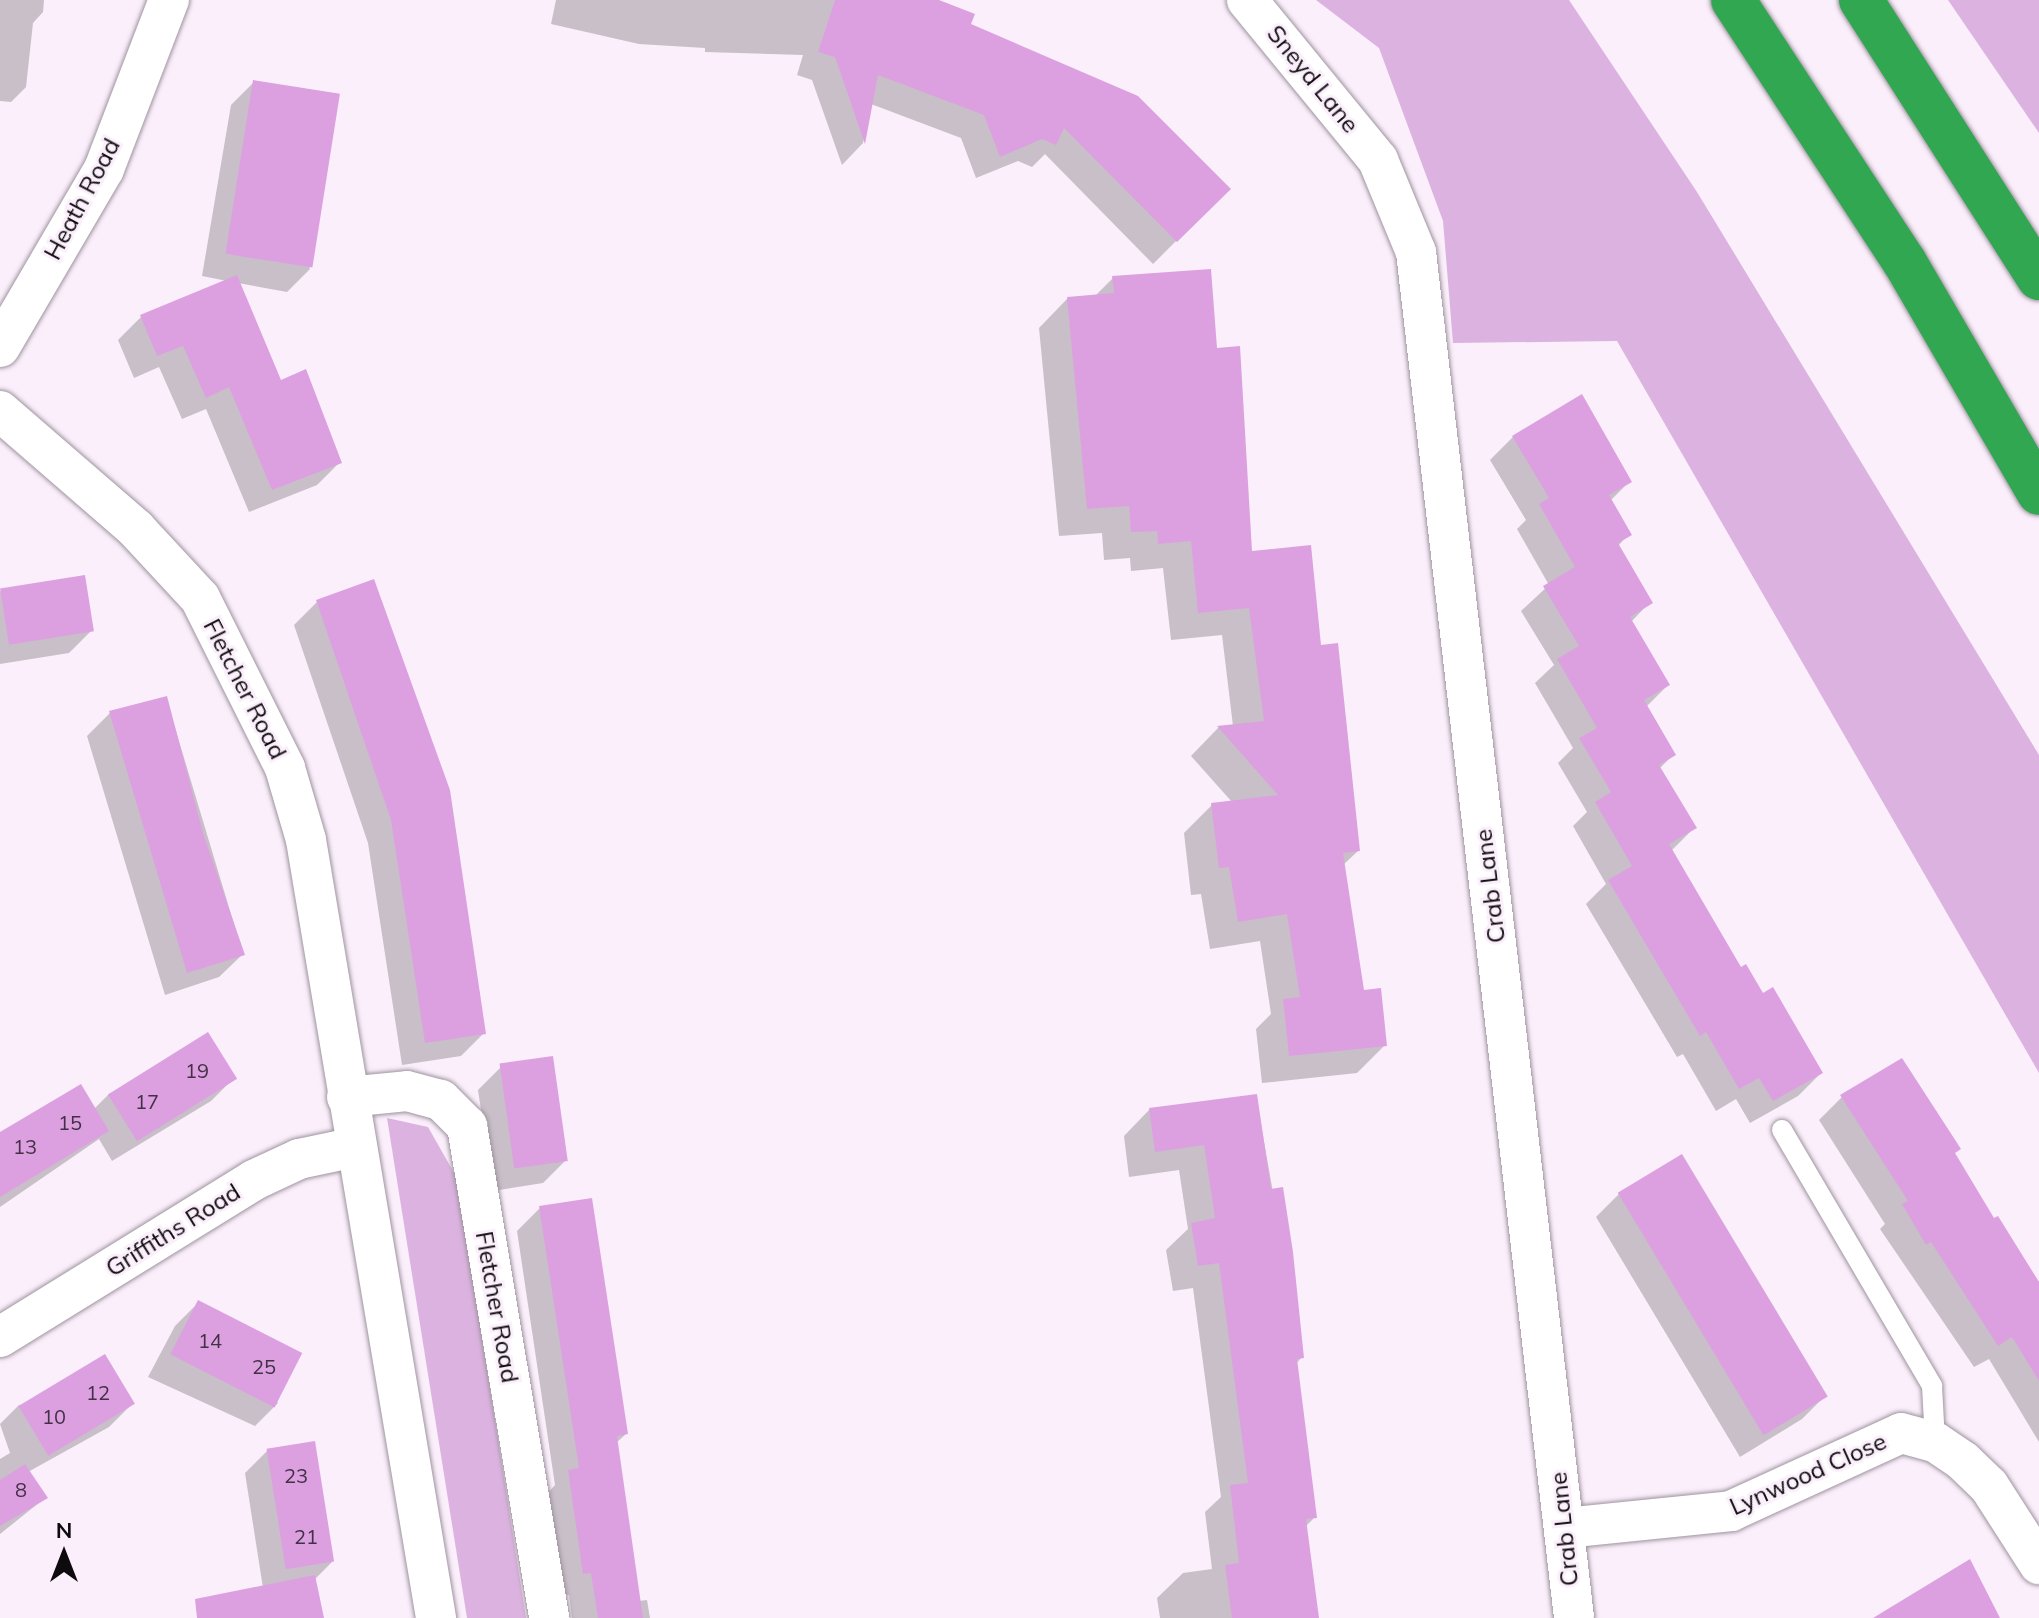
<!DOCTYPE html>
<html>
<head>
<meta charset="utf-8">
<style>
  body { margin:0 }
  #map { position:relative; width:2039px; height:1618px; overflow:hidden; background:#faeffb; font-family:Mulish,sans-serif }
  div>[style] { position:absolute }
  .green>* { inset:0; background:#dcb3e0 }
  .shadow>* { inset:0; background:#0003 }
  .building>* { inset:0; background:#dca0e1; transform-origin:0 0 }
  .roads { filter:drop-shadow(0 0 2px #9e939f) drop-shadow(0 0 2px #9e939f) }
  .lane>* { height:20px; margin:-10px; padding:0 10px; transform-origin:10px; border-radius:10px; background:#fff }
  .street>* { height:40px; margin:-20px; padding:0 20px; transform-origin:20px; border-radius:20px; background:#fff }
  .highway>* { height:44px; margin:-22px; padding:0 22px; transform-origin:22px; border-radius:22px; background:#31a751 }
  span { translate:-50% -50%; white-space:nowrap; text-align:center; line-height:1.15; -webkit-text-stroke:6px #faeffb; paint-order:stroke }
  .number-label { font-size:20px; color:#423044 }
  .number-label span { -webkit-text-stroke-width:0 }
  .street-label { font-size:24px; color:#0e0b0f }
  .north { position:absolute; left:24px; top:1514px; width:80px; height:80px; -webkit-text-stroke:6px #faeffb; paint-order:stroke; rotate:0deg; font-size:22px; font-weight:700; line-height:32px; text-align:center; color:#0e0b0f }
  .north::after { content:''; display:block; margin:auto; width:28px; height:36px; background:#0e0b0f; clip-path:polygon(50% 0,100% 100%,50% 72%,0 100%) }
</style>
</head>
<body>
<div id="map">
  <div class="green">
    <div style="clip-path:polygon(1316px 0,1569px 0,1697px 192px,2039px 755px,2039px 1073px,1617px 341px,1453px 343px,1443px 221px,1379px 48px)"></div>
    <div style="clip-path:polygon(1948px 0,2039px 0,2039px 133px)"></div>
    <div style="clip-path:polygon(387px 1118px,428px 1127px,457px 1178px,526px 1618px,467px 1618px)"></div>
  </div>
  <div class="shadow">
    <div style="clip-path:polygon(0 0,44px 0,43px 12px,33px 23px,26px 87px,11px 102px,0 101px)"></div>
    <div style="clip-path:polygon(556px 0,930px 0,1228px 189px,1153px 264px,1045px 154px,1032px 167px,1018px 161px,976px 178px,961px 138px,871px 104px,863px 143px,842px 165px,812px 80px,797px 75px,803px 55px,705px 52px,705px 48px,639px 44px,551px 24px)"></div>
    <div style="clip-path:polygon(254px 82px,310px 269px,287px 292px,238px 283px,280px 382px,340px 462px,317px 485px,249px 512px,206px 409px,182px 419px,159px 367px,134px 378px,118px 340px,141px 317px,227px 281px,202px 276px,231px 105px)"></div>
    <div style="clip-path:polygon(1113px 278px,1216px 350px,1250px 553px,1320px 647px,1358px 851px,1343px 865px,1362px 992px,1385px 1045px,1357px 1073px,1262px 1083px,1256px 1029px,1271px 1014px,1260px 941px,1210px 949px,1201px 894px,1191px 895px,1184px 833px,1212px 805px,1232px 802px,1191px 756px,1218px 728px,1233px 726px,1222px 635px,1171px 640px,1163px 568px,1131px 571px,1130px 558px,1104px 560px,1102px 533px,1059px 536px,1039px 328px,1067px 299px,1094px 297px)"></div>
    <div style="clip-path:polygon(1513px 437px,1629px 482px,1610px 501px,1629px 534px,1618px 546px,1650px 602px,1631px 622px,1668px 685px,1646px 707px,1674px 754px,1659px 769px,1694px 828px,1671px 851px,1740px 970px,1821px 1073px,1798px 1096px,1750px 1123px,1736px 1099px,1716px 1111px,1683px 1054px,1677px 1057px,1586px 904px,1606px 884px,1573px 826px,1587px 812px,1558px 763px,1573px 748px,1535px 683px,1554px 665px,1521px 611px,1549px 585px,1517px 529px,1526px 520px,1490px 460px)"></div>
    <div style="clip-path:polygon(0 591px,92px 630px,69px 653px,0 664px)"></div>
    <div style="clip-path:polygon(317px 602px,484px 1033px,461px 1056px,402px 1065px,368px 843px,294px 625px)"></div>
    <div style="clip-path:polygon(166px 698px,243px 954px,219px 977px,165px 995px,87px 736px,110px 713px)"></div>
    <div style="clip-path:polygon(501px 1067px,566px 1160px,543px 1183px,493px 1191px,478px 1090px)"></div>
    <div style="clip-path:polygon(234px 1078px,211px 1101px,112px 1161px,99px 1139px,0 1207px,0 1136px,94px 1109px,109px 1094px)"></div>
    <div style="clip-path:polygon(1256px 1096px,1302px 1357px,1296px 1364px,1315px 1517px,1305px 1527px,1317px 1618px,1160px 1618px,1157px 1598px,1183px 1573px,1212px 1569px,1205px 1512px,1221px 1497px,1193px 1288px,1173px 1291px,1166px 1250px,1188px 1229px,1179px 1170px,1129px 1177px,1124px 1136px,1149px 1110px)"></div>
    <div style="clip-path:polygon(1842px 1097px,1953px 1154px,1993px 1221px,2039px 1282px,2039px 1442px,1989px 1359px,1974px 1367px,1880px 1229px,1885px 1224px,1819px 1120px)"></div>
    <div style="clip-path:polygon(1681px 1157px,1825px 1396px,1802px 1419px,1740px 1457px,1596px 1217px,1619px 1194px)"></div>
    <div style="clip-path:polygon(540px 1208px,626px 1434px,616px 1443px,639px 1601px,647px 1600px,650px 1618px,572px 1618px,569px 1595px,560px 1596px,546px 1495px,555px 1485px,517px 1231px)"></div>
    <div style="clip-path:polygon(198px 1303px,278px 1403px,255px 1426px,148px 1377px,175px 1326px)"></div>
    <div style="clip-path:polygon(132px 1404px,109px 1427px,28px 1472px,45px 1498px,0 1534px,0 1459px,10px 1453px,0 1424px,19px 1405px)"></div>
    <div style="clip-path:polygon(268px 1450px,332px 1562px,314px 1580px,321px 1618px,230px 1618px,263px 1588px,245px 1473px)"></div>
  </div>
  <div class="building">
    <div style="clip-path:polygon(835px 0,939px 0,975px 14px,971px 24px,1138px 96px,1231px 189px,1177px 242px,1064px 128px,1056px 145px,1042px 139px,1000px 157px,984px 115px,878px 75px,865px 144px,835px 57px,818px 52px)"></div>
    <div style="left:253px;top:80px;width:88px;height:176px;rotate:9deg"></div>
    <div style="clip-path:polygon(1211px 269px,1217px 348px,1240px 346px,1252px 551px,1311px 545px,1321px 645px,1338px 643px,1360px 851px,1343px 853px,1364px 990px,1381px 988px,1387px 1046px,1289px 1056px,1283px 999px,1300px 997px,1287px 914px,1238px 922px,1229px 867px,1219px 868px,1211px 803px,1278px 795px,1217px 726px,1264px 721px,1249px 608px,1198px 613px,1191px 541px,1158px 544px,1157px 531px,1131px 532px,1129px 506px,1087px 509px,1067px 297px,1114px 293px,1112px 276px)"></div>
    <div style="clip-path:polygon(237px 275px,281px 380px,306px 369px,342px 463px,272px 490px,229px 387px,206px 398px,183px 346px,157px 356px,140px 315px)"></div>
    <div style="clip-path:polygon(1582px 394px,1632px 482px,1609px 495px,1632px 535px,1618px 543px,1653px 603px,1630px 617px,1670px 685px,1644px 700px,1676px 755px,1659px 765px,1697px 828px,1669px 844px,1741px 967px,1746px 964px,1763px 993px,1773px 987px,1823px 1073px,1773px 1101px,1759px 1078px,1739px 1089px,1706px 1032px,1700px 1036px,1608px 880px,1632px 866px,1595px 802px,1611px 792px,1579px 738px,1597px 728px,1557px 659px,1579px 646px,1543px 586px,1575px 567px,1539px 504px,1549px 498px,1512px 436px)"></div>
    <div style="left:85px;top:575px;width:57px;height:86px;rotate:81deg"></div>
    <div style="clip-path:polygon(374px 579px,450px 790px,486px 1034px,425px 1043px,391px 820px,316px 600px)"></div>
    <div style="clip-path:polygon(167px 696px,203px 833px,245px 955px,187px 973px,109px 711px)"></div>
    <div style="left:208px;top:1032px;width:55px;height:118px;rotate:58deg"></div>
    <div style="left:553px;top:1056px;width:106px;height:54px;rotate:82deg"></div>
    <div style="clip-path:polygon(1902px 1058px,1961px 1149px,1955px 1153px,1994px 1218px,1998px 1216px,2039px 1282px,2039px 1381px,2012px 1337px,1998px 1346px,1931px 1242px,1926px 1245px,1902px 1204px,1908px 1201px,1840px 1095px)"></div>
    <div style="clip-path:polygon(81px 1084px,109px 1131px,0 1197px,0 1132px)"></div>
    <div style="clip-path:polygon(1257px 1094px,1271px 1189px,1283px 1187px,1293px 1252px,1304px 1358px,1297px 1359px,1317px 1518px,1306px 1519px,1319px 1618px,1232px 1618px,1225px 1565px,1239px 1563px,1230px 1485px,1248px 1483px,1219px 1263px,1198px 1266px,1191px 1223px,1215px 1218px,1204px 1145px,1155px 1152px,1149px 1108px)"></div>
    <div style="left:1682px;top:1154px;width:283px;height:75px;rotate:59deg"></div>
    <div style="clip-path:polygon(592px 1198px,628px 1434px,617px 1436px,643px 1618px,598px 1618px,591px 1573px,583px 1574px,568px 1470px,579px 1468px,539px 1206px)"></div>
    <div style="left:198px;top:1300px;width:117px;height:61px;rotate:27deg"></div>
    <div style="left:105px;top:1354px;width:58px;height:101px;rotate:59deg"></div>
    <div style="left:315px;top:1441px;width:122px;height:49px;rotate:81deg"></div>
    <div style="clip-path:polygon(25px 1464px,48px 1498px,0 1526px,0 1480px)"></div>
    <div style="clip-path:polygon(1970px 1559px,2000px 1618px,1873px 1618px)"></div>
    <div style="clip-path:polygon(315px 1575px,324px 1618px,197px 1618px,195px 1599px)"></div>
  </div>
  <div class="roads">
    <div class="lane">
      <div style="left:1782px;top:1130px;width:297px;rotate:59.6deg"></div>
      <div style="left:1932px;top:1386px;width:56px;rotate:86.9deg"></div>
    </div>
    <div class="street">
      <div style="left:1247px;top:0;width:207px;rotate:50.7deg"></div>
      <div style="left:1378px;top:160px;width:100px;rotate:67.6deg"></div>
      <div style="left:1416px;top:252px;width:1375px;rotate:83.4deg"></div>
      <div style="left:0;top:347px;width:206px;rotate:-59.7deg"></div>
      <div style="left:104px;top:169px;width:181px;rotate:-69deg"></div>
      <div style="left:0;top:411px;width:180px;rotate:40.9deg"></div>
      <div style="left:136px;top:529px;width:94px;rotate:47.2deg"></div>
      <div style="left:200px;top:598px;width:190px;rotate:63.4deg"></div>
      <div style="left:285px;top:768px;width:75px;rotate:73.7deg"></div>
      <div style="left:306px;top:840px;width:789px;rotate:80.51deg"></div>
      <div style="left:347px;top:1097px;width:60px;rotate:-5.7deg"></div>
      <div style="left:407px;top:1091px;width:35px;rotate:15deg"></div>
      <div style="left:441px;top:1100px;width:37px;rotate:45deg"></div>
      <div style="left:467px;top:1126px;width:499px;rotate:80.5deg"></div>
      <div style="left:0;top:1337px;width:299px;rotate:-31.7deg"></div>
      <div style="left:254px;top:1180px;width:50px;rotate:-25deg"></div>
      <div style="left:299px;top:1159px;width:58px;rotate:-11.9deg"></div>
      <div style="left:1565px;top:1528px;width:167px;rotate:-5.8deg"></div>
      <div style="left:1731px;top:1511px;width:187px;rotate:-24.6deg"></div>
      <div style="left:1901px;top:1433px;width:35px;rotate:15deg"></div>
      <div style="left:1935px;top:1442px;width:34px;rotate:34deg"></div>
      <div style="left:1963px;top:1461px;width:36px;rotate:44deg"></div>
      <div style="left:1989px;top:1486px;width:93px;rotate:57.3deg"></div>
    </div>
    <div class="highway">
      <div style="left:1733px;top:0;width:312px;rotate:56.8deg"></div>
      <div style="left:1904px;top:261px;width:268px;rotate:59.8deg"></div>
      <div style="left:1861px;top:0;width:330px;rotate:57.4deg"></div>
    </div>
  </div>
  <div class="number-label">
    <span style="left:197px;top:1070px">19</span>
    <span style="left:147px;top:1101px">17</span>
    <span style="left:70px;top:1122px">15</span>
    <span style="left:25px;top:1146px">13</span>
    <span style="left:210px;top:1340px">14</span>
    <span style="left:264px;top:1366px">25</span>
    <span style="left:98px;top:1392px">12</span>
    <span style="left:54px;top:1416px">10</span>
    <span style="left:296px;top:1475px">23</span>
    <span style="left:21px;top:1489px">8</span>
    <span style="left:306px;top:1536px">21</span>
  </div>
  <div class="street-label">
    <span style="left:1313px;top:79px;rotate:51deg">Sneyd Lane</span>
    <span style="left:82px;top:199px;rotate:-62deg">Heath Road</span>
    <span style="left:245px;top:689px;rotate:63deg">Fletcher Road</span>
    <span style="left:1490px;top:886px;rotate:-97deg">Crab Lane</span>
    <span style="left:173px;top:1230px;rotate:-32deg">Griffiths Road</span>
    <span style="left:497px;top:1307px;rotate:80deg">Fletcher Road</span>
    <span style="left:1808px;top:1474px;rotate:-24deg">Lynwood Close</span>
    <span style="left:1564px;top:1529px;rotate:-96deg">Crab Lane</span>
  </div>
  <div class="north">N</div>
</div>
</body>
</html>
